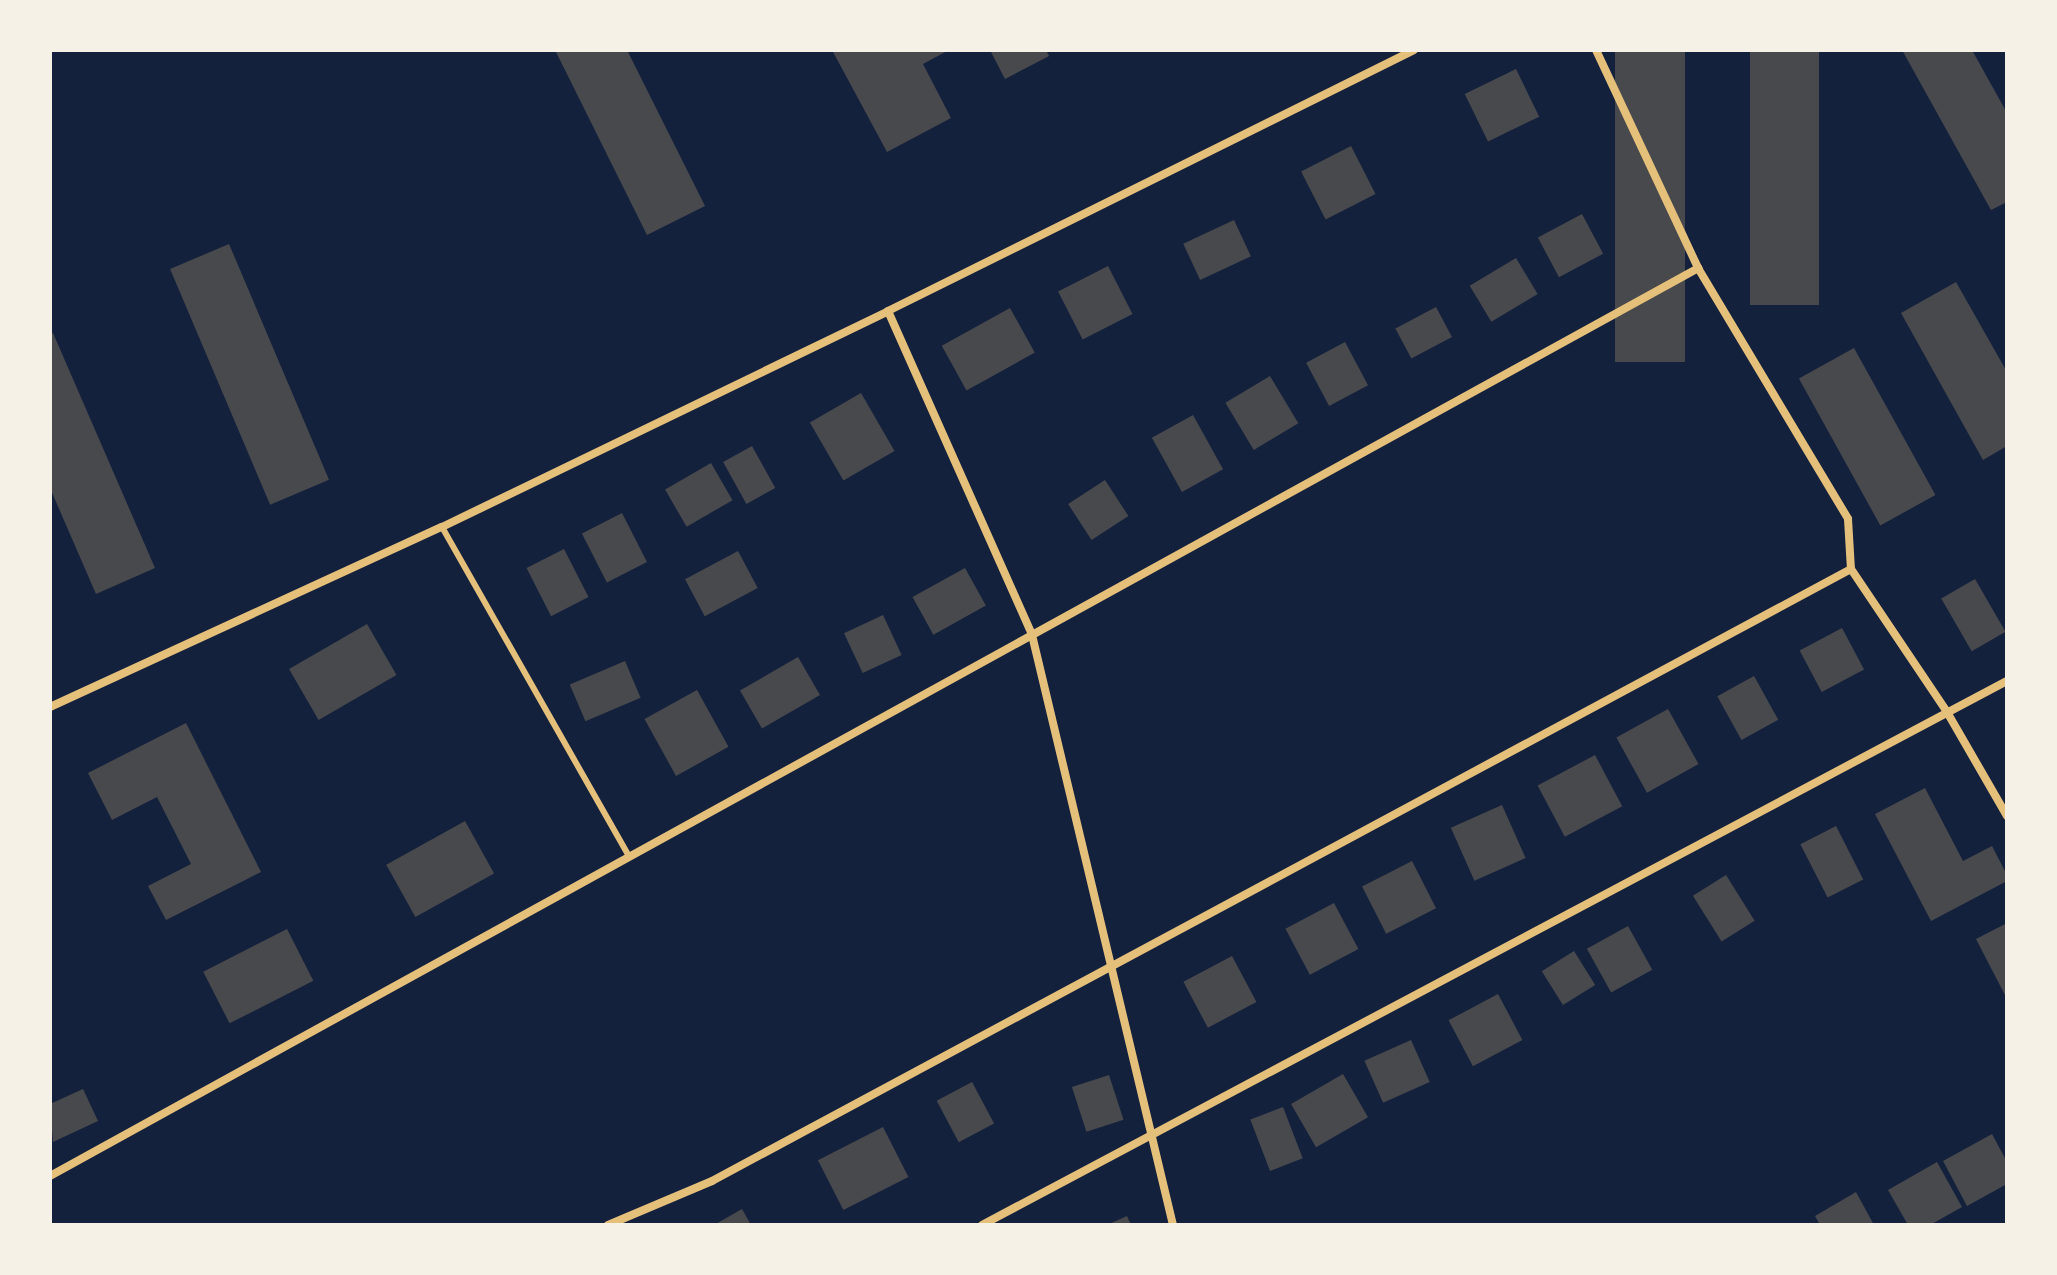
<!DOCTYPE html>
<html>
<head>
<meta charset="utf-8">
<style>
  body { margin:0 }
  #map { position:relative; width:2057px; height:1275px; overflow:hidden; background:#14213d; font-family:"Alegreya Sans",sans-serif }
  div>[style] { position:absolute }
  .building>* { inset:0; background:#48494c; transform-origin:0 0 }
  .service>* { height:6px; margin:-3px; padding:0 3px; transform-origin:3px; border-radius:3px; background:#e5c07b }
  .minor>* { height:8px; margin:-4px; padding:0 4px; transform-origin:4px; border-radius:4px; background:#e5c07b }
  span { translate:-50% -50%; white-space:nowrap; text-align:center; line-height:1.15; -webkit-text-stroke:8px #f6f1e7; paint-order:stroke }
  .frame { position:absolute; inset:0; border:52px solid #f6f1e7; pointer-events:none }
</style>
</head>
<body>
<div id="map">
  <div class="building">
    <div style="clip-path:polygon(555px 50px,627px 50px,705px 206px,647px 235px)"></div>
    <div style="clip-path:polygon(832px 50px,949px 50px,923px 64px,951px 118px,887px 152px)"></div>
    <div style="clip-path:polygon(990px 50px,1046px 50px,1049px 56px,1005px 79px)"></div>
    <div style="left:1615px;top:50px;width:70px;height:312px"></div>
    <div style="left:1750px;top:50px;width:69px;height:255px"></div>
    <div style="clip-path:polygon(1902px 50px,1972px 50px,2007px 113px,2007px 202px,1991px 210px)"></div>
    <div style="left:1516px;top:69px;width:53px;height:57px;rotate:64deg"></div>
    <div style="left:1351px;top:146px;width:54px;height:56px;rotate:63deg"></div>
    <div style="left:1582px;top:214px;width:45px;height:50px;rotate:62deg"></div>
    <div style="left:1234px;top:220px;width:40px;height:56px;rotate:65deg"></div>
    <div style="left:229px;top:244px;width:256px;height:64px;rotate:67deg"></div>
    <div style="left:1516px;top:258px;width:42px;height:54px;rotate:59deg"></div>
    <div style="left:1108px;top:266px;width:54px;height:56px;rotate:63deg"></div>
    <div style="clip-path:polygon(1956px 282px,2007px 372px,2007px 446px,1983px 460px,1901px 313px)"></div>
    <div style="left:1436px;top:307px;width:34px;height:46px;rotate:62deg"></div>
    <div style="left:1010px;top:308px;width:51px;height:78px;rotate:61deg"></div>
    <div style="clip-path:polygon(53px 333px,155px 568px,96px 594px,50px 488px,50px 335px)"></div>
    <div style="left:1345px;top:342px;width:49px;height:44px;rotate:62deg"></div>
    <div style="left:1854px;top:348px;width:168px;height:63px;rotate:61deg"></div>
    <div style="left:1270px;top:376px;width:55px;height:52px;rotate:59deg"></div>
    <div style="left:861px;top:393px;width:67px;height:59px;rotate:60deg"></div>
    <div style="left:1193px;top:415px;width:62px;height:47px;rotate:61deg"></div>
    <div style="left:752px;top:446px;width:48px;height:33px;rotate:61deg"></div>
    <div style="left:711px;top:463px;width:43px;height:53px;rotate:60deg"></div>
    <div style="left:1105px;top:480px;width:43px;height:44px;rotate:57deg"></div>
    <div style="left:622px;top:513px;width:55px;height:45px;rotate:63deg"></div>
    <div style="left:564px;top:549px;width:54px;height:42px;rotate:63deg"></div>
    <div style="left:738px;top:551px;width:42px;height:60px;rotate:62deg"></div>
    <div style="left:965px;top:568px;width:43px;height:60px;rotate:61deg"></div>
    <div style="left:1975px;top:579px;width:61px;height:39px;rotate:60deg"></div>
    <div style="left:883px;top:615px;width:44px;height:43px;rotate:65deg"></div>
    <div style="left:367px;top:624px;width:59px;height:90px;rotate:60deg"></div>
    <div style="left:1842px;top:628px;width:47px;height:48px;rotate:62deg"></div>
    <div style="left:798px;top:657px;width:44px;height:67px;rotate:60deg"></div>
    <div style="left:625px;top:661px;width:40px;height:60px;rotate:67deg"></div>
    <div style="left:1754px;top:676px;width:50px;height:42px;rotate:61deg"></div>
    <div style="left:697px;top:690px;width:65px;height:60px;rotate:61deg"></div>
    <div style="left:1668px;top:709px;width:63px;height:59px;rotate:61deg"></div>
    <div style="clip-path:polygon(186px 723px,261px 872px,166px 920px,148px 886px,191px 864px,157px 797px,112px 820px,88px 773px)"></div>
    <div style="left:1595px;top:755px;width:58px;height:65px;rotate:62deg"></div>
    <div style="clip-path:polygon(1925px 788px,1963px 861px,1992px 846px,2007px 875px,2007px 881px,1931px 921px,1875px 814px)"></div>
    <div style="left:1502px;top:805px;width:58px;height:56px;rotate:66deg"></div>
    <div style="left:465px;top:821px;width:60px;height:90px;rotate:61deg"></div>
    <div style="left:1836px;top:826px;width:60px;height:40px;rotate:63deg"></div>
    <div style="left:1412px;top:861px;width:53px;height:56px;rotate:63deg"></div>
    <div style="left:1726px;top:875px;width:54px;height:39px;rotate:58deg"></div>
    <div style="left:1334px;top:903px;width:52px;height:55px;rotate:62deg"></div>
    <div style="clip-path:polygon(2007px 923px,2007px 999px,1976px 939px)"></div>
    <div style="left:1628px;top:926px;width:50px;height:47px;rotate:61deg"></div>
    <div style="left:287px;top:929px;width:58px;height:94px;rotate:63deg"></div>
    <div style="left:1574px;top:951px;width:40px;height:38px;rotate:58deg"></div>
    <div style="left:1232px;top:956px;width:52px;height:55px;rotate:62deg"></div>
    <div style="left:1498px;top:994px;width:52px;height:56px;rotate:62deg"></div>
    <div style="left:1411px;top:1040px;width:46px;height:51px;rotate:66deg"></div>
    <div style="left:1343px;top:1074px;width:50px;height:60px;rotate:60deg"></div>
    <div style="left:1109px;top:1075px;width:47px;height:39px;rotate:72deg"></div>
    <div style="left:972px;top:1082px;width:47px;height:40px;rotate:62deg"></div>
    <div style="clip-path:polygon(83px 1089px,98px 1121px,53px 1142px,50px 1104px)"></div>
    <div style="left:1283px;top:1107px;width:55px;height:35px;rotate:69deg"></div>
    <div style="left:883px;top:1127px;width:56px;height:73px;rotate:63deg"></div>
    <div style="clip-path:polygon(1992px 1134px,2007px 1162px,2007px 1184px,1967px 1206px,1943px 1161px)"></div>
    <div style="clip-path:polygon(1937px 1162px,1962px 1207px,1930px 1225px,1908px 1225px,1888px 1190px)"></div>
    <div style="clip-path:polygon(1856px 1192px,1874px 1225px,1820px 1225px,1815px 1216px)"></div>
    <div style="clip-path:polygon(742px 1209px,751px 1225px,714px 1225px)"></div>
    <div style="clip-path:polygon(1127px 1216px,1131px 1225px,1107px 1225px)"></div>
  </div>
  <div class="service">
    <div style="left:442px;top:527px;width:378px;rotate:60.4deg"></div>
  </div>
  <div class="minor">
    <div style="left:1596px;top:50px;width:241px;rotate:64.9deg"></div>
    <div style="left:1698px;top:268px;width:292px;rotate:59.1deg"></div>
    <div style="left:1848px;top:519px;width:50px;rotate:86.6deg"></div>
    <div style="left:1851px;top:569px;width:172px;rotate:56.1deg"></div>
    <div style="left:1947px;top:712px;width:120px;rotate:60deg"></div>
    <div style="left:888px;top:311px;width:355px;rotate:66deg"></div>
    <div style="left:1032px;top:635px;width:607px;rotate:76.56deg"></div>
    <div style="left:50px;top:707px;width:431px;rotate:-24.7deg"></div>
    <div style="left:442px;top:527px;width:496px;rotate:-25.8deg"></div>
    <div style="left:888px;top:311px;width:587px;rotate:-26.39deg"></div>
    <div style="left:50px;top:1176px;width:1882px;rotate:-28.85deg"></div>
    <div style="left:608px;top:1225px;width:113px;rotate:-22.9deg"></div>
    <div style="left:712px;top:1181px;width:1293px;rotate:-28.25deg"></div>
    <div style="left:982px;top:1225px;width:1160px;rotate:-27.96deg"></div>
  </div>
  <div class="frame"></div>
</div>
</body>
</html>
